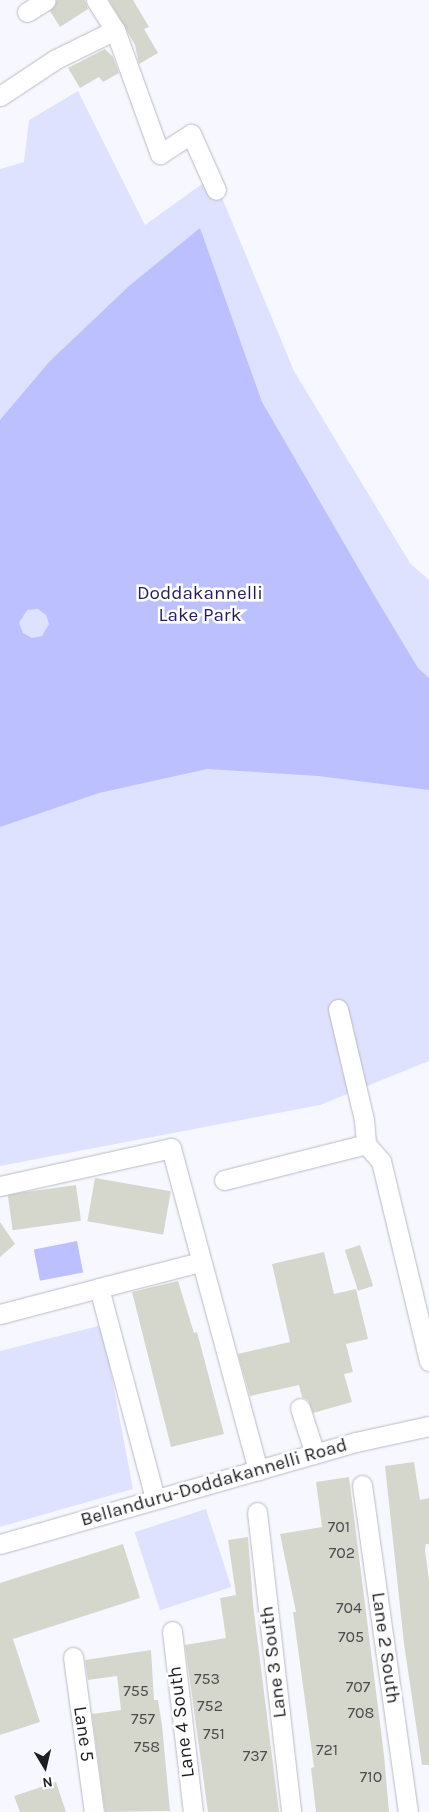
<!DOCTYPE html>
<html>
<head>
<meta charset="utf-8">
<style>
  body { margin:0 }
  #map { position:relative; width:429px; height:1812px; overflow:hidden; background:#f7f8ff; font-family:Karla,sans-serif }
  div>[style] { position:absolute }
  .green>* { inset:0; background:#dfe2fe; transform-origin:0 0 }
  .water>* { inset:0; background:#bcc0fe; transform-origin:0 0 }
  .building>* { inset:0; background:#d5d7cd; transform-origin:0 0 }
  .roads { filter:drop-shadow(0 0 1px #b9bac4) drop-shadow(0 0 1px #b9bac4) }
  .minor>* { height:19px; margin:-9.5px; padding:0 9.5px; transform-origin:9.5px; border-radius:9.5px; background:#fff }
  span { translate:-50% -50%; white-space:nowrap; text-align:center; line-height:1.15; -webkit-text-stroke:5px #fff; paint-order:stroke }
  .number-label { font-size:16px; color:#4c4c4d }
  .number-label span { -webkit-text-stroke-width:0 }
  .park-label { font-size:19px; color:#241b61 }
  .street-label { font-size:19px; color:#1e1e22 }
  .north { position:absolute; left:20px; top:1742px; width:50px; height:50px; -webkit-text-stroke:4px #fff; paint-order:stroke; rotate:171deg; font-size:14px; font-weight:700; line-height:20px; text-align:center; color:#1e1e22 }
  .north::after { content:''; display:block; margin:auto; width:18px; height:22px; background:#1e1e22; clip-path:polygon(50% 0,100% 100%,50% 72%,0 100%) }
</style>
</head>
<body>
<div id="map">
  <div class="green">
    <div style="clip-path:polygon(78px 91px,145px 225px,213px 176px,294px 371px,410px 563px,429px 580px,429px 1061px,320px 1105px,0 1166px,0 169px,24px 162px,29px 120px)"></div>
    <div style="clip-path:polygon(102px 1325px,133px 1489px,0 1527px,0 1351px)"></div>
    <div style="left:206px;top:1509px;width:82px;height:75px;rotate:72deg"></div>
  </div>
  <div class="water">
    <div style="clip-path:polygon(evenodd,200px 228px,262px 402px,377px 600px,418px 668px,429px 678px,429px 790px,318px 776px,207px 769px,99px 793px,0 827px,0 420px,49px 362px,129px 286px,200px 228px,38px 609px,46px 615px,49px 624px,42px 636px,32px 638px,23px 633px,19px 623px,27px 610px,38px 609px)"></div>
    <div style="left:77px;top:1241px;width:32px;height:44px;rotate:79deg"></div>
  </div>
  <div class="building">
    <div style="clip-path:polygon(57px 0,85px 0,88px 9px,60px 27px,50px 11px)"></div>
    <div style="clip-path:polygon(109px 0,133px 0,149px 27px,144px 29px,158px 53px,139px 64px,135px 45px)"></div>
    <div style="clip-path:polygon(105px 49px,113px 57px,119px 73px,103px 82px,99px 77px,80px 88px,68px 68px)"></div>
    <div style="left:95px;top:1178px;width:77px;height:44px;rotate:10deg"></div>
    <div style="left:76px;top:1185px;width:36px;height:69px;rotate:82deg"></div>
    <div style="clip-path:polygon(0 1222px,15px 1244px,0 1257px)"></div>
    <div style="left:360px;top:1245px;width:43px;height:16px;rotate:72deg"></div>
    <div style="clip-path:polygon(324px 1252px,334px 1294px,356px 1289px,368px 1339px,346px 1344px,353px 1372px,344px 1374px,352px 1402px,313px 1413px,308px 1400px,302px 1397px,299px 1385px,250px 1396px,238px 1354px,290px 1342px,272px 1264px)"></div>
    <div style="clip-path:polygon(178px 1281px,194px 1333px,197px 1332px,224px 1434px,171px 1447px,132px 1292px)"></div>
    <div style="clip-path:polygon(414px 1462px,420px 1500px,429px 1498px,429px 1544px,426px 1544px,425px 1550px,429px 1580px,429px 1765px,422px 1765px,404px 1644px,385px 1466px)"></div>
    <div style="clip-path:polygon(349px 1477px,384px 1755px,389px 1812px,316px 1812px,311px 1768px,314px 1767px,293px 1612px,296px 1612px,280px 1534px,322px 1527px,316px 1482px)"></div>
    <div style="clip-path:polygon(248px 1537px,253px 1604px,279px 1812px,208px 1812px,185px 1645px,226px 1638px,220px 1598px,236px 1595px,228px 1540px)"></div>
    <div style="clip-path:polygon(123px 1544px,140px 1598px,13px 1639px,40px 1722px,0 1735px,0 1583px)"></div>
    <div style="clip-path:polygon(151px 1650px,154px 1700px,158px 1700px,162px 1725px,170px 1811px,105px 1812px,92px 1714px,121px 1710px,117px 1676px,88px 1680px,85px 1660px)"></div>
    <div style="clip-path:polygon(56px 1782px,66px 1812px,20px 1812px,14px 1796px)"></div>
  </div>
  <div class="roads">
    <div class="minor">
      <div style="left:96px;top:0;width:36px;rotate:58deg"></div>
      <div style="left:115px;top:30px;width:132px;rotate:70.1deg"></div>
      <div style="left:160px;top:154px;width:37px;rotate:-33deg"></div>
      <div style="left:191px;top:134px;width:61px;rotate:65.9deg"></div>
      <div style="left:27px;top:12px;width:22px;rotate:-32deg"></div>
      <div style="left:0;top:96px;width:67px;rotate:-33.5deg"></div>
      <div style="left:56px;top:59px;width:66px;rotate:-26.2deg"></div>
      <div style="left:338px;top:1009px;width:114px;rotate:76.8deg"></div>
      <div style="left:364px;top:1120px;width:24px;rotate:85deg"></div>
      <div style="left:224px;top:1180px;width:146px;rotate:-14.2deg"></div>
      <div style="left:366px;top:1144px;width:23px;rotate:49deg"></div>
      <div style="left:381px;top:1161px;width:206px;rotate:76.5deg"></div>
      <div style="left:0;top:1186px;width:175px;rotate:-12.5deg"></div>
      <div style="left:171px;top:1148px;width:334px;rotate:74.9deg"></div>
      <div style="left:99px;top:1288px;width:104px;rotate:-14.4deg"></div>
      <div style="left:0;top:1314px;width:102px;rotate:-14.7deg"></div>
      <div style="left:99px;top:1288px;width:217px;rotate:75.1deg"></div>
      <div style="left:300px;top:1408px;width:48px;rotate:71.9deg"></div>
      <div style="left:362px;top:1485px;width:330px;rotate:82deg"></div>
      <div style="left:257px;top:1512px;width:302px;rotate:83.5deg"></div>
      <div style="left:0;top:1544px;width:370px;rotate:-16deg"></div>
      <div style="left:356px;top:1442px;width:75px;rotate:-12.4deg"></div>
      <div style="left:172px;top:1631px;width:182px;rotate:83.4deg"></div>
      <div style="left:73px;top:1657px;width:156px;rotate:82.3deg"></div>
    </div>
  </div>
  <div class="number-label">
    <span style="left:339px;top:1527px">701</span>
    <span style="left:342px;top:1553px">702</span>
    <span style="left:349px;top:1608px">704</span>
    <span style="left:351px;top:1637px">705</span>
    <span style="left:207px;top:1679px">753</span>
    <span style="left:358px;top:1687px">707</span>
    <span style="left:136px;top:1691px">755</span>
    <span style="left:210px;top:1706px">752</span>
    <span style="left:361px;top:1713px">708</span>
    <span style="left:143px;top:1719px">757</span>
    <span style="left:214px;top:1734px">751</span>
    <span style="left:147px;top:1747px">758</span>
    <span style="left:327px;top:1750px">721</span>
    <span style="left:255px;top:1756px">737</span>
    <span style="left:371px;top:1777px">710</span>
  </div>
  <div class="park-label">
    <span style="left:200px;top:605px">Doddakannelli<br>Lake Park</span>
  </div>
  <div class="street-label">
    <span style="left:214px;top:1483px;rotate:-16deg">Bellanduru-Doddakannelli Road</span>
    <span style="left:385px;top:1648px;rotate:82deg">Lane 2 South</span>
    <span style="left:274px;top:1662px;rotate:-97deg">Lane 3 South</span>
    <span style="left:182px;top:1722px;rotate:-97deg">Lane 4 South</span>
    <span style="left:83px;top:1734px;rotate:82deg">Lane 5</span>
  </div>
  <div class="north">N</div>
</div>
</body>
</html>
